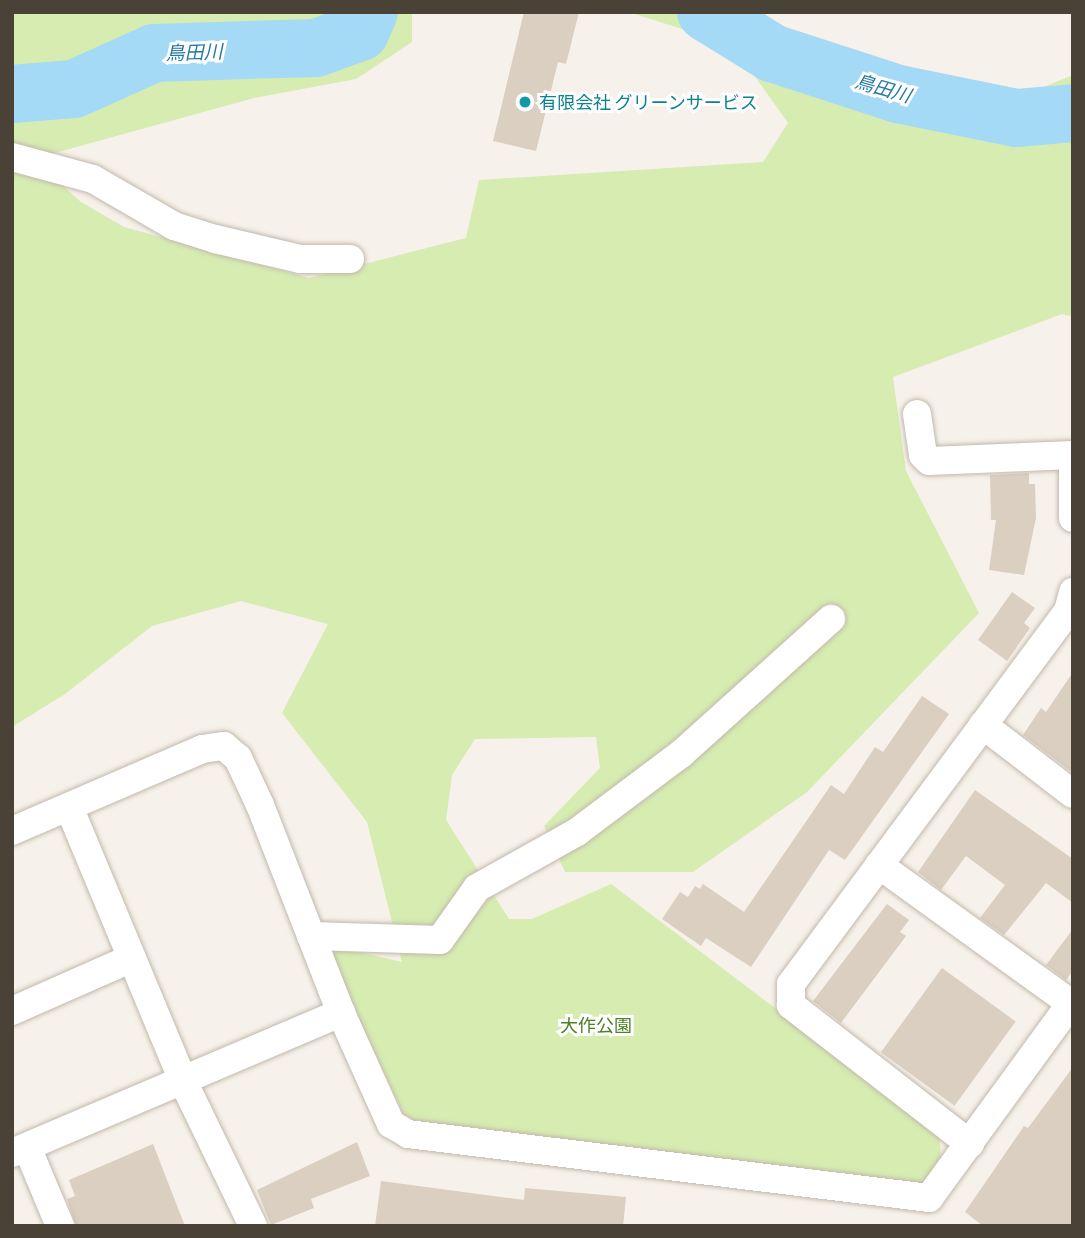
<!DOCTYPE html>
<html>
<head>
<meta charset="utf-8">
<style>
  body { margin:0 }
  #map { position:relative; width:1085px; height:1238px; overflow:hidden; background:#f6f1ea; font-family:Barlow,"Noto Sans JP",sans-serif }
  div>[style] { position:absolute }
  .green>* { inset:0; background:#d6ecb1 }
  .river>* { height:58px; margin:-29px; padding:0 29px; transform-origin:29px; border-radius:29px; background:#a4daf5 }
  .building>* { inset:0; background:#dbcfc1; transform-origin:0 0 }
  .roads { filter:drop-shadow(0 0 2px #c2b8ab) drop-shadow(0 0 2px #c2b8ab) }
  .street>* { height:28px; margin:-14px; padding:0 14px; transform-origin:14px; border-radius:14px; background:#fff }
  .dots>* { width:19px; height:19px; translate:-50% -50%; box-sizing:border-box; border:4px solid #fff; border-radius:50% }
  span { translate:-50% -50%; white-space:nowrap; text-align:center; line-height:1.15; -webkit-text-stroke:6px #fff; paint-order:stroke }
  .culture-label { font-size:18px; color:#0d838f }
  .left { translate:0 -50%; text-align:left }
  .park-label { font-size:18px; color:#508026 }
  .water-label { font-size:19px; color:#2579a4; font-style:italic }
  .frame { position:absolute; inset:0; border:14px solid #4a4137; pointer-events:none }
</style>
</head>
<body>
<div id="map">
  <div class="green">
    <div style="clip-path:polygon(12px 12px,412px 12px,412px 42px,356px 79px,254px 98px,33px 159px,81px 202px,124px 227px,309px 278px,466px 238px,479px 180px,763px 162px,788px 123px,733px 45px,628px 12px,731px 12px,836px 58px,1012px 100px,1073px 75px,1073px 317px,1062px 314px,893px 377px,906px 471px,979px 613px,807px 792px,693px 872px,565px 872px,544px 826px,600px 768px,596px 737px,475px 739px,452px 775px,446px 820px,509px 919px,532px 919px,611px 884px,939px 1132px,941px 1158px,921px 1188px,411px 1130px,329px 956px,341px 948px,402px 962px,367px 822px,282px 713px,328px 624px,241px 601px,152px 626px,65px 694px,12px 727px)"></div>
  </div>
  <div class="river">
    <div style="left:706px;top:12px;width:78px;rotate:31.8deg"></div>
    <div style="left:772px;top:53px;width:133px;rotate:18deg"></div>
    <div style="left:898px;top:94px;width:120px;rotate:11.5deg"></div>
    <div style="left:1016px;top:118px;width:57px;rotate:-5deg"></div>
    <div style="left:12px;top:94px;width:62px;rotate:-4.6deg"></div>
    <div style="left:74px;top:89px;width:88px;rotate:-24.2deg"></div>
    <div style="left:154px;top:53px;width:162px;rotate:-1.8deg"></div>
    <div style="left:316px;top:48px;width:47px;rotate:-20deg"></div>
    <div style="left:360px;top:32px;width:22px;rotate:-66deg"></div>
  </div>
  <div class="building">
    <div style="clip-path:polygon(524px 12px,579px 12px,566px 64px,558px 62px,536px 151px,493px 141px)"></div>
    <div style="clip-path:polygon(1029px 473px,1029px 484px,1035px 484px,1036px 518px,1024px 575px,989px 570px,996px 520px,991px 520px,990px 475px)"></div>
    <div style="clip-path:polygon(1012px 592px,1035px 608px,1024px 623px,1030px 628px,1007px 661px,978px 640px)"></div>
    <div style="clip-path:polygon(1073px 672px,1073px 773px,1023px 735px,1041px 708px,1046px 712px)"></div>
    <div style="clip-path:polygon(922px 696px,949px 714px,845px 860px,829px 850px,751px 967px,706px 938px,701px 946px,662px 919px,680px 892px,688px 897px,695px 886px,700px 889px,703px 884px,744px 912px,831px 785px,844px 794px,875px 747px,883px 752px)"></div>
    <div style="clip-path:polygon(975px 790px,1073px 859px,1073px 903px,1046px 883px,1004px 935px,980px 918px,1005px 885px,966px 856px,941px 890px,918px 872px)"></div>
    <div style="clip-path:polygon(887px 904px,909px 920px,900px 932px,906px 936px,841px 1023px,813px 1001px)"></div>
    <div style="clip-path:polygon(1073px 929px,1073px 971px,1066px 980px,1046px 965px)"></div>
    <div style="left:942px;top:968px;width:91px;height:104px;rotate:36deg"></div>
    <div style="clip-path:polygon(1073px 1067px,1073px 1226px,983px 1226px,965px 1212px,1024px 1126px,1028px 1128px)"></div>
    <div style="clip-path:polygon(357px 1142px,370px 1176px,311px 1199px,314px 1208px,271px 1225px,257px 1190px)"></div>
    <div style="clip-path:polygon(153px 1144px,185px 1226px,76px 1226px,67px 1199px,75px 1196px,69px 1180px)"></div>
    <div style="clip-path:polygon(381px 1181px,524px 1200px,525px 1188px,626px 1197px,623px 1226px,375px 1226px)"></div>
  </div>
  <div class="roads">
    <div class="street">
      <div style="left:12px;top:157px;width:84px;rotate:15.2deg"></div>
      <div style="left:93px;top:179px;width:94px;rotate:30.1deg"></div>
      <div style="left:174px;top:226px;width:43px;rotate:17.6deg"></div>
      <div style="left:215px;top:239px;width:87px;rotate:13.2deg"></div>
      <div style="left:300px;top:259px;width:50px"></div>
      <div style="left:917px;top:414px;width:41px;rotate:81.7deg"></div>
      <div style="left:923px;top:455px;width:8px;rotate:45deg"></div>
      <div style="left:929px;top:461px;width:144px;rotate:-2.4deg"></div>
      <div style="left:1073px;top:466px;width:52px;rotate:90deg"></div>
      <div style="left:983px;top:725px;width:113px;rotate:37.5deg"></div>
      <div style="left:69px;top:807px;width:297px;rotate:67.4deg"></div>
      <div style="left:183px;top:1081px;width:161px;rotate:64.2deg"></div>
      <div style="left:12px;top:831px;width:207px;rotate:-23.3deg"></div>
      <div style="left:202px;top:749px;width:22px;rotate:-8deg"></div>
      <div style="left:224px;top:746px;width:18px;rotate:41deg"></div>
      <div style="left:238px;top:758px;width:52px;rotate:64.9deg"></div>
      <div style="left:260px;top:805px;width:223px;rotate:68.7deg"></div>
      <div style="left:341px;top:1013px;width:122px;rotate:65.8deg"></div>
      <div style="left:391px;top:1124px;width:20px;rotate:30deg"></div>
      <div style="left:408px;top:1134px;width:525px;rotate:7deg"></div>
      <div style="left:929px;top:1198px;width:241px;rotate:-53.9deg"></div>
      <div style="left:879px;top:865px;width:239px;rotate:35.8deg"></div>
      <div style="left:311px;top:936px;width:129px;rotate:1.8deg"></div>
      <div style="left:440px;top:940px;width:64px;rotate:-54.6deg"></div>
      <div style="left:477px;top:888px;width:115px;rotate:-29.2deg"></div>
      <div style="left:577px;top:832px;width:130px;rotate:-36.9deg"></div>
      <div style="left:681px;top:754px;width:202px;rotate:-42deg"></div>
      <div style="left:12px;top:1011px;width:131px;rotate:-23.8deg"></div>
      <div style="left:970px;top:1144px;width:227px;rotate:-142.2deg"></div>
      <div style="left:791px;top:1005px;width:21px;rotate:-90deg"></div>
      <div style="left:791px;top:984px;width:465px;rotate:-53.4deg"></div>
      <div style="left:1068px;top:611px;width:20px;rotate:-75deg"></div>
      <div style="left:27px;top:1147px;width:86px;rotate:67.3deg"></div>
      <div style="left:12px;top:1153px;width:358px;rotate:-23.1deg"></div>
    </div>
  </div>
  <div class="dots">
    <div style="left:525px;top:102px;background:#0f9aa8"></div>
  </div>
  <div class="culture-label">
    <span class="left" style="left:539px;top:102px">有限会社 グリーンサービス</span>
  </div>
  <div class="park-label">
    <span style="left:596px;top:1025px">大作公園</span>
  </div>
  <div class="water-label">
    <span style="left:194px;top:52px;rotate:-2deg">鳥田川</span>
    <span style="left:883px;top:88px;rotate:16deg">鳥田川</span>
  </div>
  <div class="frame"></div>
</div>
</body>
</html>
